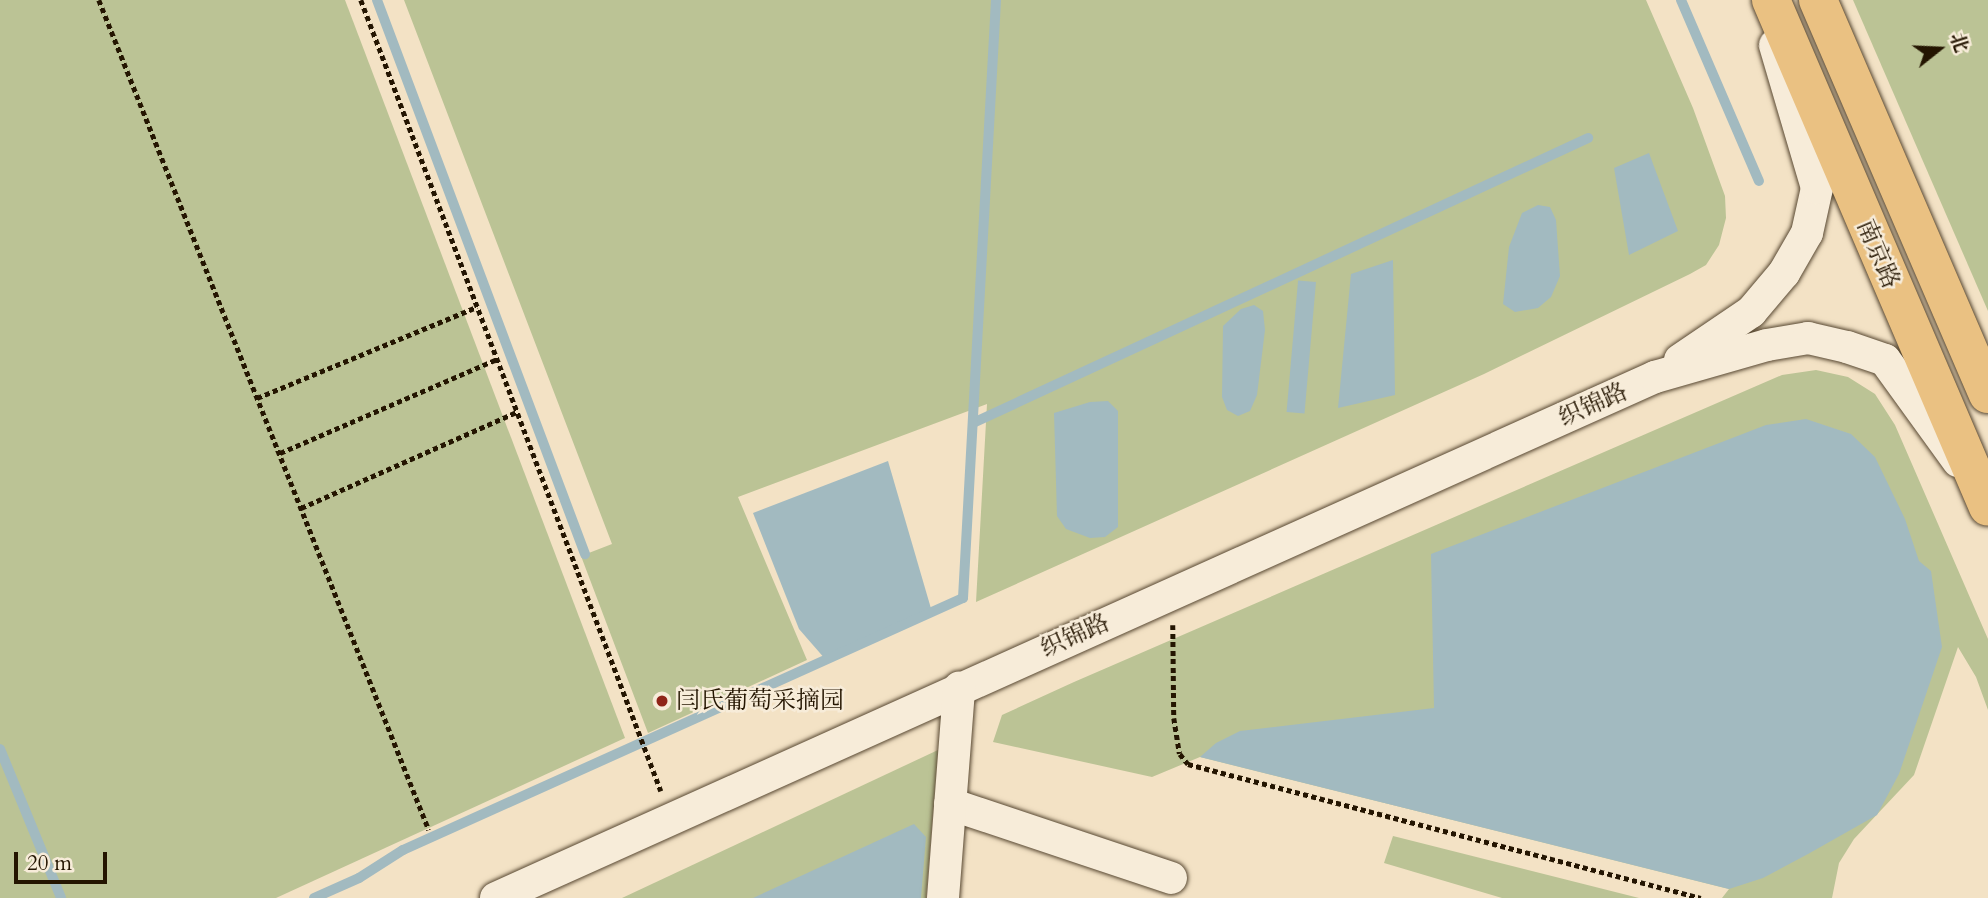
<!DOCTYPE html>
<html>
<head>
<meta charset="utf-8">
<style>
  body { margin:0 }
  #map { position:relative; width:1988px; height:898px; overflow:hidden; background:#f3e2c5; font-family:Cardo,"Noto Serif SC",serif }
  div>[style] { position:absolute }
  .green>* { inset:0; background:#bbc395 }
  .water>* { inset:0; background:#a2bac0; transform-origin:0 0 }
  .stream>* { height:10px; margin:-5px; padding:0 5px; transform-origin:5px; border-radius:5px; background:#a2bac0 }
  .path>* { height:4.5px; margin-top:-2.25px; transform-origin:0; background:repeating-linear-gradient(90deg,#241501 0 5px,transparent 0 8.5px) }
  .roads { filter:drop-shadow(0 0 2px #584832) drop-shadow(0 0 2px #584832) }
  .minor>* { height:32px; margin:-16px; padding:0 16px; transform-origin:16px; border-radius:16px; background:#f7ecd9 }
  .major>* { height:38px; margin:-19px; padding:0 19px; transform-origin:19px; border-radius:19px; background:#eac182 }
  .dots>* { width:19px; height:19px; translate:-50% -50%; box-sizing:border-box; border:4px solid #f7ecd9; border-radius:50% }
  span { translate:-50% -50%; white-space:nowrap; text-align:center; line-height:1.15; -webkit-text-stroke:5px #f7ecd9; paint-order:stroke }
  .street-label { font-size:24px; color:#241501 }
  .poi-label { font-size:24px; color:#241501 }
  .left { translate:0 -50%; text-align:left }
  .north { position:absolute; left:1904px; top:14px; width:70px; height:70px; -webkit-text-stroke:5px #f7ecd9; paint-order:stroke; rotate:72deg; font-size:19px; font-weight:700; line-height:28px; text-align:center; color:#241501 }
  .north::after { content:''; display:block; margin:auto; width:24px; height:32px; background:#241501; clip-path:polygon(50% 0,100% 100%,50% 72%,0 100%) }
  .scale { position:absolute; left:14px; top:852px; width:93px; height:32px; box-sizing:border-box; border:4px solid #241501; border-top:0; padding-left:9px; font-size:21px; line-height:24px; white-space:nowrap; color:#241501; -webkit-text-stroke:5px #f7ecd9; paint-order:stroke }
</style>
</head>
<body>
<div id="map">
  <div class="green">
    <div style="clip-path:polygon(0 0,345px 0,625px 738px,276px 898px,0 898px)"></div>
    <div style="clip-path:polygon(404px 0,1646px 0,1693px 108px,1725px 196px,1726px 218px,1719px 245px,1706px 265px,1690px 274px,1484px 374px,976px 602px,987px 404px,738px 497px,807px 660px,648px 733px,581px 556px,612px 544px)"></div>
    <div style="clip-path:polygon(1853px 0,1988px 0,1988px 311px)"></div>
    <div style="clip-path:polygon(1816px 370px,1848px 377px,1875px 394px,1895px 425px,1988px 639px,1988px 710px,1976px 677px,1958px 647px,1914px 775px,1854px 839px,1839px 863px,1832px 898px,1722px 898px,1729px 889px,1200px 757px,1152px 777px,993px 742px,1002px 715px,1074px 682px,1782px 375px)"></div>
    <div style="clip-path:polygon(938px 750px,926px 898px,622px 898px)"></div>
    <div style="clip-path:polygon(1393px 836px,1639px 898px,1502px 898px,1384px 863px)"></div>
  </div>
  <div class="water">
    <div style="clip-path:polygon(1649px 153px,1678px 231px,1629px 255px,1614px 168px)"></div>
    <div style="clip-path:polygon(1538px 205px,1550px 207px,1556px 220px,1560px 276px,1551px 297px,1538px 308px,1515px 312px,1503px 304px,1509px 247px,1522px 213px)"></div>
    <div style="clip-path:polygon(1393px 260px,1395px 395px,1338px 408px,1351px 274px)"></div>
    <div style="left:1316px;top:282px;width:132px;height:18px;rotate:95deg"></div>
    <div style="clip-path:polygon(1254px 305px,1263px 311px,1265px 330px,1257px 395px,1250px 411px,1238px 416px,1227px 410px,1222px 397px,1223px 326px,1241px 309px)"></div>
    <div style="clip-path:polygon(1108px 401px,1118px 411px,1118px 527px,1105px 537px,1090px 538px,1066px 529px,1057px 516px,1054px 413px,1090px 402px)"></div>
    <div style="clip-path:polygon(1806px 419px,1851px 434px,1875px 457px,1905px 519px,1919px 561px,1931px 571px,1942px 647px,1899px 774px,1877px 815px,1808px 854px,1763px 878px,1729px 889px,1200px 757px,1216px 743px,1240px 731px,1434px 708px,1431px 554px,1766px 425px)"></div>
    <div style="clip-path:polygon(888px 461px,932px 612px,826px 660px,799px 629px,753px 513px)"></div>
    <div style="clip-path:polygon(914px 824px,926px 837px,921px 898px,753px 898px)"></div>
  </div>
  <div class="stream">
    <div style="left:377px;top:0;width:592px;rotate:69.42deg"></div>
    <div style="left:1681px;top:0;width:197px;rotate:66.7deg"></div>
    <div style="left:973px;top:423px;width:678px;rotate:-24.86deg"></div>
    <div style="left:0;top:749px;width:161px;rotate:67.7deg"></div>
    <div style="left:314px;top:898px;width:49px;rotate:-24deg"></div>
    <div style="left:359px;top:878px;width:52px;rotate:-32.5deg"></div>
    <div style="left:403px;top:850px;width:614px;rotate:-24.23deg"></div>
    <div style="left:963px;top:598px;width:599px;rotate:-86.84deg"></div>
  </div>
  <div class="path">
    <div style="left:99px;top:0;width:893px;rotate:68.32deg"></div>
    <div style="left:361px;top:0;width:846px;rotate:69.23deg"></div>
    <div style="left:257px;top:398px;width:238px;rotate:-22.5deg"></div>
    <div style="left:280px;top:453px;width:236px;rotate:-23.4deg"></div>
    <div style="left:301px;top:508px;width:236px;rotate:-24deg"></div>
    <div style="left:1173px;top:625px;width:93px;rotate:89.4deg"></div>
    <div style="left:1174px;top:718px;width:36px;rotate:81deg"></div>
    <div style="left:1180px;top:754px;width:13px;rotate:51deg"></div>
    <div style="left:1188px;top:764px;width:530px;rotate:14.64deg"></div>
  </div>
  <div class="roads">
    <div class="minor">
      <div style="left:1680px;top:360px;width:86px;rotate:-34.1deg"></div>
      <div style="left:1751px;top:312px;width:51px;rotate:-49.8deg"></div>
      <div style="left:1784px;top:273px;width:46px;rotate:-60.1deg"></div>
      <div style="left:1807px;top:233px;width:46px;rotate:-77.5deg"></div>
      <div style="left:1817px;top:188px;width:149px;rotate:-106.4deg"></div>
      <div style="left:950px;top:804px;width:233px;rotate:18.5deg"></div>
      <div style="left:496px;top:898px;width:1271px;rotate:-24.21deg"></div>
      <div style="left:1655px;top:377px;width:116px;rotate:-15.9deg"></div>
      <div style="left:1767px;top:345px;width:42px;rotate:-9.7deg"></div>
      <div style="left:1808px;top:338px;width:40px;rotate:13deg"></div>
      <div style="left:1847px;top:347px;width:40px;rotate:18.9deg"></div>
      <div style="left:1885px;top:360px;width:125px;rotate:54.1deg"></div>
      <div style="left:943px;top:898px;width:211px;rotate:-85.6deg"></div>
    </div>
    <div class="major">
      <div style="left:1771px;top:0;width:551px;rotate:66.83deg"></div>
      <div style="left:1818px;top:0;width:429px;rotate:66.7deg"></div>
    </div>
  </div>
  <div class="dots">
    <div style="left:662px;top:701px;background:#8f2418"></div>
  </div>
  <div class="street-label">
    <span style="left:1878px;top:254px;rotate:67deg">南京路</span>
    <span style="left:1593px;top:405px;rotate:-24deg">织锦路</span>
    <span style="left:1075px;top:636px;rotate:-24deg">织锦路</span>
  </div>
  <div class="poi-label">
    <span class="left" style="left:676px;top:701px">闫氏葡萄采摘园</span>
  </div>
  <div class="north">北</div>
  <div class="scale">20 m</div>
</div>
</body>
</html>
